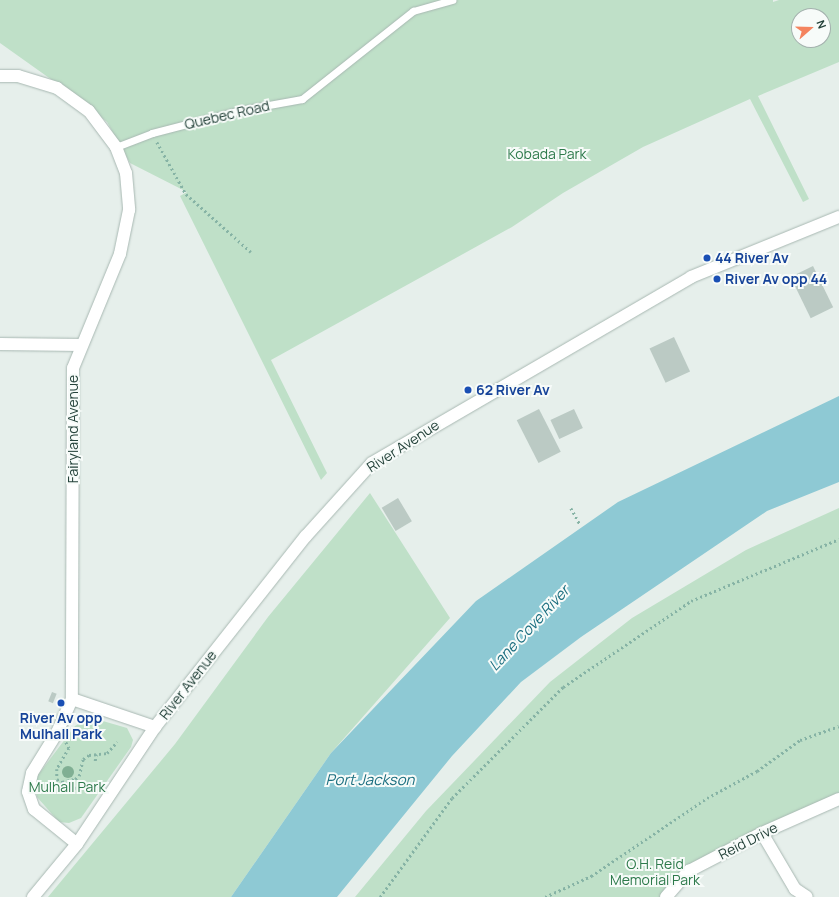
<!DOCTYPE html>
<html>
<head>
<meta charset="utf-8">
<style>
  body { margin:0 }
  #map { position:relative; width:839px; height:897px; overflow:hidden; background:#e6efeb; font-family:Manrope,sans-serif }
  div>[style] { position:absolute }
  .green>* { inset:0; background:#bfe0c8 }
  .water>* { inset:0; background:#8ec9d4 }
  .building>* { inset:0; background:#bbcac4; transform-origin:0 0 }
  .path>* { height:2.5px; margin-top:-1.25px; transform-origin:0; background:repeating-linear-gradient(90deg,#86b3a5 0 2px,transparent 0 5px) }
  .roads { filter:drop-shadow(0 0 1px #a8b8b2) drop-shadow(0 0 1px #a8b8b2) }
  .service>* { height:7px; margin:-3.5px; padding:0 3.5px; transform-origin:3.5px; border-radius:3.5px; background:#fff }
  .minor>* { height:12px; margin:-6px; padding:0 6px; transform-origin:6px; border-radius:6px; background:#fff }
  .trees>* { width:12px; height:12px; margin:-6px; border-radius:50%; background:#80af93 }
  .dots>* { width:11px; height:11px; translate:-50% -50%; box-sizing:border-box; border:2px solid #f7fbf9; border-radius:50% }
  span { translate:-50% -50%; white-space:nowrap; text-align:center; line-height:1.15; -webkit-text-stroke:4px #f7fbf9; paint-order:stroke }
  .street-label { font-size:14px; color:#24423a }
  .park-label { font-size:14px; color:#2d7a4b }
  .transit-label { font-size:14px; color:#164399; font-weight:700 }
  .left { translate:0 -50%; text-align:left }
  .water-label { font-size:15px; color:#1c6f80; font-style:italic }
  .north { position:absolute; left:791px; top:8px; width:40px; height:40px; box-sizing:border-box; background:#f7fbf9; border:1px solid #a3b1ad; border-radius:50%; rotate:70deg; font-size:11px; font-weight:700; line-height:16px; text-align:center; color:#24423a }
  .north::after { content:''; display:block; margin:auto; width:14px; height:18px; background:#f4845f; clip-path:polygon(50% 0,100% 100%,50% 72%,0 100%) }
</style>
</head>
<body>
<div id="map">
  <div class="green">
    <div style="clip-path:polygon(evenodd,0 0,773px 0,773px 2px,779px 0,839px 0,839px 62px,758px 96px,809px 199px,803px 202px,750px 99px,643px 147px,563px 193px,512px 227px,271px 360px,327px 473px,321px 480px,180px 196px,187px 192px,130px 163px,107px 122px,83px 102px,0 43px,0 0,799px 16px,823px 16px,823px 40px,799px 40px,799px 16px)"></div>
    <div style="clip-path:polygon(370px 493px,450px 618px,331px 753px,231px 897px,48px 897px,175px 744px,268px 617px)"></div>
    <div style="clip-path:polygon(839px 508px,839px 799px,689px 871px,666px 897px,355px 897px,426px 811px,550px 682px,632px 618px,746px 550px)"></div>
    <div style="clip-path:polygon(96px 719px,127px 728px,133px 740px,131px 747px,81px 818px,69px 823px,59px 822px,37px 797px,35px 786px,38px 775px,75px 726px,85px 720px)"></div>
  </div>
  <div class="water">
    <div style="clip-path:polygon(839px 396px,839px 482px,767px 511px,581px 637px,521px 682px,452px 756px,337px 897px,231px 897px,331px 753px,476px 601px,618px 502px)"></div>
  </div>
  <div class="building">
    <div style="left:813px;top:266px;width:46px;height:25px;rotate:64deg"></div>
    <div style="left:674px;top:337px;width:38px;height:27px;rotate:65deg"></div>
    <div style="left:539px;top:409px;width:48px;height:25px;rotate:63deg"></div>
    <div style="left:574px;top:409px;width:21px;height:26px;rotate:65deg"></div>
    <div style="left:398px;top:498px;width:27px;height:19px;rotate:59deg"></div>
    <div style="left:52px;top:692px;width:5px;height:10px;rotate:22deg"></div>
  </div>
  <div class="path">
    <div style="left:157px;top:142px;width:60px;rotate:60.9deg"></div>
    <div style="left:186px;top:194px;width:87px;rotate:41.7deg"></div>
    <div style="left:571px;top:508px;width:18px;rotate:61deg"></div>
    <div style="left:66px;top:742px;width:7px;rotate:63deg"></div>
    <div style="left:69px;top:748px;width:24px;rotate:120deg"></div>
    <div style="left:57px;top:769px;width:10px;rotate:90deg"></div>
    <div style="left:57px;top:779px;width:6px;rotate:31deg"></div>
    <div style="left:62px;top:782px;width:13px;rotate:-13deg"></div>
    <div style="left:75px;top:779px;width:5px;rotate:-37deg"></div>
    <div style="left:79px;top:776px;width:17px;rotate:-77deg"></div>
    <div style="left:83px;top:759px;width:7px;rotate:-34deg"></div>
    <div style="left:89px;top:755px;width:18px;rotate:-6deg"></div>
    <div style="left:107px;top:753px;width:15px;rotate:-48deg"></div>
    <div style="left:95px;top:761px;width:7px;rotate:-82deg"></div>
    <div style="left:68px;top:782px;width:7px;rotate:82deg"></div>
    <div style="left:69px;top:789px;width:11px;rotate:-10deg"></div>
    <div style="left:380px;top:897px;width:122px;rotate:-54deg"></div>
    <div style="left:452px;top:798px;width:157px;rotate:-45deg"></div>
    <div style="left:563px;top:687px;width:154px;rotate:-33.9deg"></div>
    <div style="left:691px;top:601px;width:160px;rotate:-22.7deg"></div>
    <div style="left:545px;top:897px;width:51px;rotate:-24.5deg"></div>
    <div style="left:591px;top:876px;width:140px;rotate:-33.9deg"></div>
    <div style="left:707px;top:798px;width:57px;rotate:-28.4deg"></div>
    <div style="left:757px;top:771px;width:53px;rotate:-35.8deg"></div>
    <div style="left:800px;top:740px;width:41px;rotate:-19.7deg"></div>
  </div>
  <div class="roads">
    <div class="service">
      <div style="left:116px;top:147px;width:39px;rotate:-21deg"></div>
      <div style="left:152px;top:133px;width:92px;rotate:-14.5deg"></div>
      <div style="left:241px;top:110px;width:62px;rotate:-10.2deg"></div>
      <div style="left:302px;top:99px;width:142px;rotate:-38.4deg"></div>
      <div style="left:413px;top:11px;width:41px;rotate:-15.8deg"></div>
    </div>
    <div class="minor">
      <div style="left:0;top:76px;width:18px"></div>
      <div style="left:18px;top:76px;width:41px;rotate:17.1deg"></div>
      <div style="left:57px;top:88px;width:39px;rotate:36deg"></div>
      <div style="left:89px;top:111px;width:45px;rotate:53.1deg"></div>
      <div style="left:116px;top:147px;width:28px;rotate:69deg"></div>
      <div style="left:126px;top:173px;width:37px;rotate:85deg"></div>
      <div style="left:129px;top:210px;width:45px;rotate:101.6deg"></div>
      <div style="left:120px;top:254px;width:123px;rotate:112.4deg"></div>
      <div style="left:73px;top:368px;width:331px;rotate:90.2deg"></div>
      <div style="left:72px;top:699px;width:35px;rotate:114deg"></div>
      <div style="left:58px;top:731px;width:49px;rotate:121.8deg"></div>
      <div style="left:32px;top:773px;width:19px;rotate:102deg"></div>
      <div style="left:28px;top:792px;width:18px;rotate:71deg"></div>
      <div style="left:34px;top:809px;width:55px;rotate:39.1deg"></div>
      <div style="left:0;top:344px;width:81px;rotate:0.7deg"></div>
      <div style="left:72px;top:699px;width:88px;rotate:18.6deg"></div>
      <div style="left:762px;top:833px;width:65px;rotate:59.5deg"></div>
      <div style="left:795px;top:889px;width:14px;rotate:34deg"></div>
      <div style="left:33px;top:897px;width:69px;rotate:-50.3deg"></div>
      <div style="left:77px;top:844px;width:141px;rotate:-56.3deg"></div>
      <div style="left:155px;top:727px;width:243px;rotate:-51.7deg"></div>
      <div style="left:306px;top:536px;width:98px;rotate:-47.9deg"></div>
      <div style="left:372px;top:463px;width:369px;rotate:-30.2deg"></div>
      <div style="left:691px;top:277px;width:160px;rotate:-22.1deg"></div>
      <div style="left:666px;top:897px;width:35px;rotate:-49deg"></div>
      <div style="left:689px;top:871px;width:82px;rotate:-27.5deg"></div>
      <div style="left:762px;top:833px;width:84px;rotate:-23.8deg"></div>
    </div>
  </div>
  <div class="trees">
    <div style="left:68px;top:772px"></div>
  </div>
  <div class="dots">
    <div style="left:707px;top:258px;background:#1a4fb4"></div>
    <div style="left:717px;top:279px;background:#1a4fb4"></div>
    <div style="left:468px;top:390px;background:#1a4fb4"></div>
    <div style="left:61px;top:703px;background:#1a4fb4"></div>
  </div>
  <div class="street-label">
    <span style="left:227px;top:115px;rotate:-13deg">Quebec Road</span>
    <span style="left:73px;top:429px;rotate:-90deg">Fairyland Avenue</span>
    <span style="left:403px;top:446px;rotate:-33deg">River Avenue</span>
    <span style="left:188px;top:685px;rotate:-52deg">River Avenue</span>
    <span style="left:748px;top:841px;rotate:-27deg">Reid Drive</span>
  </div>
  <div class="park-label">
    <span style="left:547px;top:154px">Kobada Park</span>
    <span style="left:67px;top:787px">Mulhall Park</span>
    <span style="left:655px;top:872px">O.H. Reid<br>Memorial Park</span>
  </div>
  <div class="transit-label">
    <span class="left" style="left:715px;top:258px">44 River Av</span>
    <span class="left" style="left:725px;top:279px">River Av opp 44</span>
    <span class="left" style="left:476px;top:390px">62 River Av</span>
    <span style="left:61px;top:726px">River Av opp<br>Mulhall Park</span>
  </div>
  <div class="water-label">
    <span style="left:529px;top:628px;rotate:-47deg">Lane Cove River</span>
    <span style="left:370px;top:780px">Port Jackson</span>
  </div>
  <div class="north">N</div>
</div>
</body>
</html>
